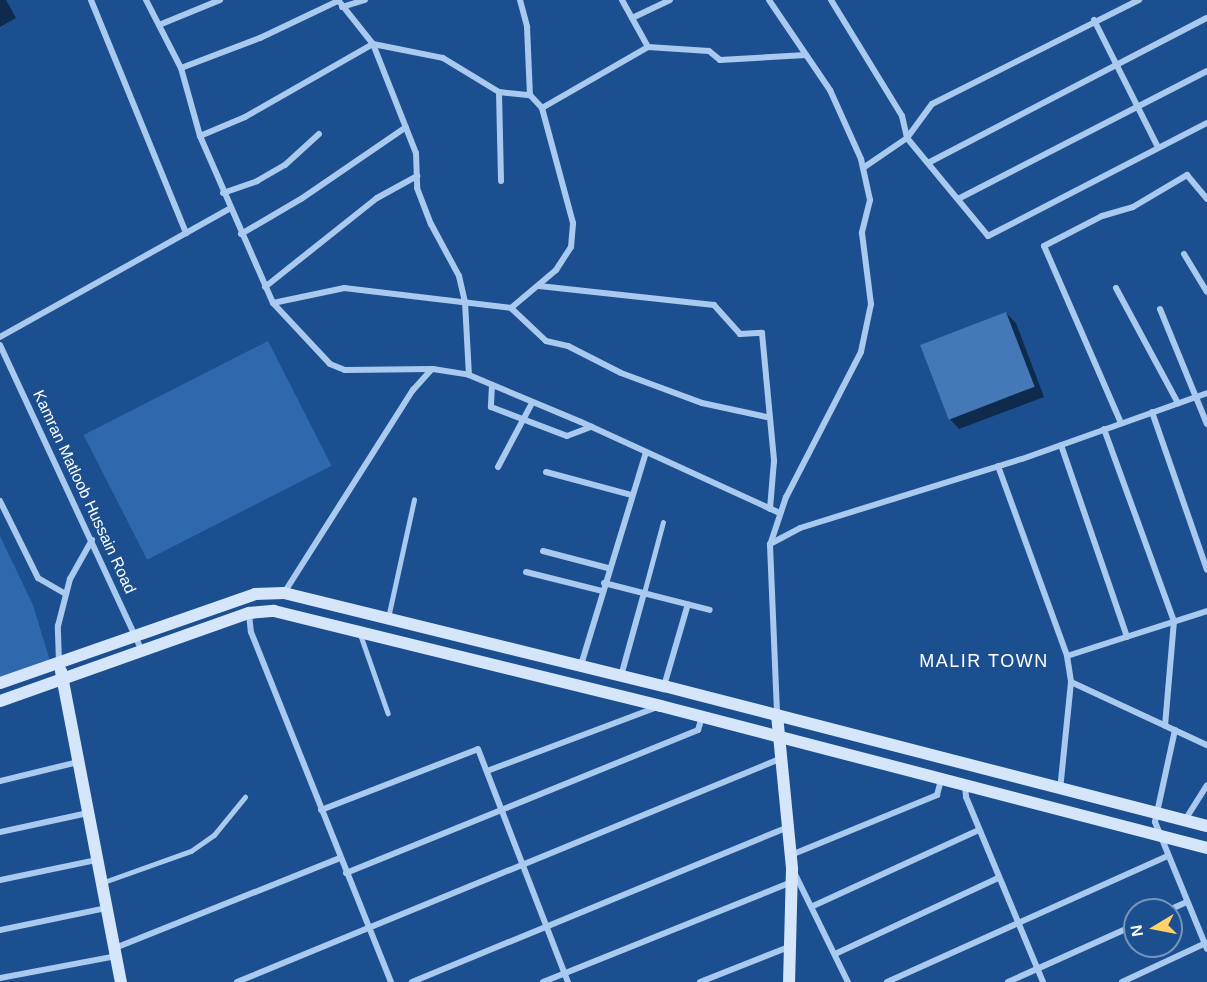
<!DOCTYPE html>
<html>
<head>
<meta charset="utf-8">
<style>
  body { margin:0 }
  #map { position:relative; width:1207px; height:982px; overflow:hidden; background:#1b4f8f; font-family:Helvetica,sans-serif }
  div>[style] { position:absolute }
  .green>* { inset:0; background:#2e69ad; transform-origin:0 0 }
  .shadow>* { inset:0; background:#0007 }
  .building>* { inset:0; background:#4478b7; transform-origin:0 0 }
  .lane>* { height:4.5px; margin:-2.25px; padding:0 2.25px; transform-origin:2.25px; border-radius:2.25px; background:#a9c9ee }
  .street>* { height:6px; margin:-3px; padding:0 3px; transform-origin:3px; border-radius:3px; background:#a9c9ee }
  .secondary>* { height:12px; margin:-6px; padding:0 6px; transform-origin:6px; border-radius:6px; background:#d6e6fa }
  span { translate:-50% -50%; white-space:nowrap; text-align:center; line-height:1.15; -webkit-text-stroke:4.5px #1b4f8f; paint-order:stroke }
  .street-label { font-size:16px; color:#fff }
  .neighbourhood-label { font-size:18px; color:#fff; letter-spacing:1.5px }
  .north { position:absolute; left:1123px; top:898px; width:60px; height:60px; box-sizing:border-box; background:#1b4f8f; border:2px solid #7695bc; border-radius:50%; rotate:260deg; font-size:16px; font-weight:700; line-height:24px; text-align:center; color:#fff }
  .north::after { content:''; display:block; margin:auto; width:21px; height:27px; background:#ffd166; clip-path:polygon(50% 0,100% 100%,50% 72%,0 100%) }
</style>
</head>
<body>
<div id="map">
  <div class="green">
    <div style="left:268px;top:341px;width:140px;height:207px;rotate:63deg"></div>
    <div style="clip-path:polygon(0 536px,33px 605px,50px 661px,0 678px)"></div>
  </div>
  <div class="shadow">
    <div style="clip-path:polygon(0 0,6px 0,16px 18px,0 27px)"></div>
    <div style="clip-path:polygon(1006px 313px,1016px 323px,1044px 397px,959px 429px,950px 419px)"></div>
  </div>
  <div class="building">
    <div style="left:1006px;top:312px;width:80px;height:92px;rotate:69deg"></div>
  </div>
  <div class="lane">
    <div style="left:644px;top:593px;width:73px;rotate:-75deg"></div>
    <div style="left:388px;top:618px;width:121px;rotate:-77.6deg"></div>
    <div style="left:360px;top:633px;width:85px;rotate:70.7deg"></div>
    <div style="left:104px;top:882px;width:92px;rotate:-19.6deg"></div>
    <div style="left:191px;top:851px;width:28px;rotate:-35deg"></div>
    <div style="left:214px;top:835px;width:49px;rotate:-50.8deg"></div>
  </div>
  <div class="street">
    <div style="left:91px;top:0;width:252px;rotate:67.8deg"></div>
    <div style="left:146px;top:0;width:76px;rotate:62.8deg"></div>
    <div style="left:181px;top:68px;width:71px;rotate:74.4deg"></div>
    <div style="left:200px;top:136px;width:182px;rotate:66.4deg"></div>
    <div style="left:273px;top:303px;width:83px;rotate:46.9deg"></div>
    <div style="left:330px;top:364px;width:16px;rotate:22deg"></div>
    <div style="left:345px;top:370px;width:88px;rotate:-0.7deg"></div>
    <div style="left:433px;top:369px;width:36px;rotate:9deg"></div>
    <div style="left:469px;top:375px;width:121px;rotate:22.8deg"></div>
    <div style="left:581px;top:422px;width:219px;rotate:24.6deg"></div>
    <div style="left:338px;top:0;width:56px;rotate:51.5deg"></div>
    <div style="left:373px;top:44px;width:117px;rotate:68.5deg"></div>
    <div style="left:416px;top:153px;width:35px;rotate:88deg"></div>
    <div style="left:417px;top:188px;width:39px;rotate:69deg"></div>
    <div style="left:431px;top:224px;width:59px;rotate:61.7deg"></div>
    <div style="left:459px;top:276px;width:27px;rotate:77deg"></div>
    <div style="left:465px;top:302px;width:73px;rotate:86.9deg"></div>
    <div style="left:520px;top:0;width:28px;rotate:75deg"></div>
    <div style="left:527px;top:27px;width:68px;rotate:87.5deg"></div>
    <div style="left:622px;top:0;width:54px;rotate:61deg"></div>
    <div style="left:769px;top:0;width:109px;rotate:55.9deg"></div>
    <div style="left:830px;top:90px;width:76px;rotate:65.8deg"></div>
    <div style="left:861px;top:159px;width:42px;rotate:77.6deg"></div>
    <div style="left:870px;top:200px;width:34px;rotate:104deg"></div>
    <div style="left:862px;top:233px;width:72px;rotate:82.8deg"></div>
    <div style="left:871px;top:304px;width:49px;rotate:101.8deg"></div>
    <div style="left:861px;top:352px;width:163px;rotate:117.3deg"></div>
    <div style="left:786px;top:497px;width:51px;rotate:108.4deg"></div>
    <div style="left:770px;top:545px;width:170px;rotate:87.6deg"></div>
    <div style="left:831px;top:0;width:136px;rotate:58.5deg"></div>
    <div style="left:902px;top:116px;width:23px;rotate:77deg"></div>
    <div style="left:907px;top:138px;width:127px;rotate:50.4deg"></div>
    <div style="left:988px;top:236px;width:246px;rotate:-27.3deg"></div>
    <div style="left:342px;top:7px;width:24px;rotate:-17deg"></div>
    <div style="left:632px;top:18px;width:42px;rotate:-25.3deg"></div>
    <div style="left:1094px;top:20px;width:142px;rotate:63.3deg"></div>
    <div style="left:159px;top:25px;width:66px;rotate:-22.3deg"></div>
    <div style="left:181px;top:68px;width:85px;rotate:-20.8deg"></div>
    <div style="left:260px;top:38px;width:86px;rotate:-25.4deg"></div>
    <div style="left:499px;top:92px;width:89px;rotate:88.7deg"></div>
    <div style="left:200px;top:136px;width:49px;rotate:-22.9deg"></div>
    <div style="left:245px;top:117px;width:147px;rotate:-29.7deg"></div>
    <div style="left:373px;top:44px;width:71px;rotate:11.3deg"></div>
    <div style="left:443px;top:58px;width:66px;rotate:31.3deg"></div>
    <div style="left:499px;top:92px;width:31px;rotate:6deg"></div>
    <div style="left:530px;top:95px;width:18px;rotate:47deg"></div>
    <div style="left:542px;top:108px;width:122px;rotate:-29.9deg"></div>
    <div style="left:648px;top:47px;width:61px;rotate:3.8deg"></div>
    <div style="left:709px;top:51px;width:14px;rotate:39deg"></div>
    <div style="left:720px;top:60px;width:86px;rotate:-3.3deg"></div>
    <div style="left:928px;top:163px;width:314px;rotate:-27.5deg"></div>
    <div style="left:863px;top:168px;width:53px;rotate:-34.3deg"></div>
    <div style="left:907px;top:138px;width:42px;rotate:-53.7deg"></div>
    <div style="left:932px;top:104px;width:232px;rotate:-26.7deg"></div>
    <div style="left:223px;top:193px;width:36px;rotate:-19deg"></div>
    <div style="left:257px;top:181px;width:32px;rotate:-30deg"></div>
    <div style="left:285px;top:165px;width:46px;rotate:-42.4deg"></div>
    <div style="left:958px;top:199px;width:280px;rotate:-27.2deg"></div>
    <div style="left:241px;top:234px;width:69px;rotate:-30.3deg"></div>
    <div style="left:301px;top:199px;width:127px;rotate:-34.4deg"></div>
    <div style="left:1184px;top:254px;width:44px;rotate:58.8deg"></div>
    <div style="left:539px;top:286px;width:176px;rotate:6.2deg"></div>
    <div style="left:714px;top:305px;width:39px;rotate:48deg"></div>
    <div style="left:740px;top:334px;width:22px;rotate:-3deg"></div>
    <div style="left:762px;top:333px;width:129px;rotate:84.6deg"></div>
    <div style="left:774px;top:461px;width:48px;rotate:94.8deg"></div>
    <div style="left:265px;top:287px;width:143px;rotate:-38.5deg"></div>
    <div style="left:377px;top:198px;width:46px;rotate:-28.8deg"></div>
    <div style="left:1116px;top:288px;width:131px;rotate:61.7deg"></div>
    <div style="left:273px;top:303px;width:73px;rotate:-11.9deg"></div>
    <div style="left:344px;top:288px;width:168px;rotate:6.8deg"></div>
    <div style="left:511px;top:308px;width:48px;rotate:43.3deg"></div>
    <div style="left:546px;top:341px;width:23px;rotate:13deg"></div>
    <div style="left:568px;top:346px;width:59px;rotate:27deg"></div>
    <div style="left:621px;top:373px;width:86px;rotate:20.3deg"></div>
    <div style="left:702px;top:403px;width:66px;rotate:12.2deg"></div>
    <div style="left:511px;top:308px;width:59px;rotate:-40.2deg"></div>
    <div style="left:556px;top:270px;width:27px;rotate:-57deg"></div>
    <div style="left:571px;top:247px;width:24px;rotate:-85deg"></div>
    <div style="left:573px;top:223px;width:119px;rotate:-105.1deg"></div>
    <div style="left:1160px;top:309px;width:124px;rotate:67.8deg"></div>
    <div style="left:0;top:337px;width:262px;rotate:-29.2deg"></div>
    <div style="left:0;top:345px;width:337px;rotate:65.1deg"></div>
    <div style="left:492px;top:385px;width:22px;rotate:93deg"></div>
    <div style="left:491px;top:407px;width:81px;rotate:20.9deg"></div>
    <div style="left:567px;top:436px;width:26px;rotate:-21deg"></div>
    <div style="left:1152px;top:412px;width:167px;rotate:70.8deg"></div>
    <div style="left:1121px;top:423px;width:193px;rotate:-113.5deg"></div>
    <div style="left:1044px;top:246px;width:65px;rotate:-27.3deg"></div>
    <div style="left:1102px;top:216px;width:32px;rotate:-16deg"></div>
    <div style="left:1133px;top:207px;width:63px;rotate:-30.7deg"></div>
    <div style="left:1187px;top:175px;width:31px;rotate:50deg"></div>
    <div style="left:1104px;top:429px;width:204px;rotate:70deg"></div>
    <div style="left:1174px;top:621px;width:105px;rotate:94.9deg"></div>
    <div style="left:1061px;top:445px;width:203px;rotate:71deg"></div>
    <div style="left:998px;top:466px;width:202px;rotate:70deg"></div>
    <div style="left:1067px;top:656px;width:26px;rotate:81deg"></div>
    <div style="left:1071px;top:682px;width:109px;rotate:95.8deg"></div>
    <div style="left:498px;top:467px;width:72px;rotate:-62deg"></div>
    <div style="left:546px;top:472px;width:88px;rotate:15.1deg"></div>
    <div style="left:0;top:501px;width:86px;rotate:63.7deg"></div>
    <div style="left:38px;top:578px;width:32px;rotate:30deg"></div>
    <div style="left:770px;top:544px;width:34px;rotate:-28deg"></div>
    <div style="left:800px;top:528px;width:232px;rotate:-17.3deg"></div>
    <div style="left:1022px;top:459px;width:196px;rotate:-19.6deg"></div>
    <div style="left:543px;top:551px;width:67px;rotate:14.7deg"></div>
    <div style="left:526px;top:572px;width:78px;rotate:14deg"></div>
    <div style="left:604px;top:583px;width:109px;rotate:14.3deg"></div>
    <div style="left:284px;top:593px;width:241px;rotate:-57.6deg"></div>
    <div style="left:413px;top:390px;width:28px;rotate:-48deg"></div>
    <div style="left:249px;top:614px;width:18px;rotate:84deg"></div>
    <div style="left:251px;top:632px;width:377px;rotate:68.2deg"></div>
    <div style="left:1067px;top:656px;width:147px;rotate:-17.8deg"></div>
    <div style="left:59px;top:662px;width:36px;rotate:-92deg"></div>
    <div style="left:58px;top:626px;width:49px;rotate:-75.7deg"></div>
    <div style="left:70px;top:579px;width:45px;rotate:-60.6deg"></div>
    <div style="left:581px;top:665px;width:222px;rotate:-73deg"></div>
    <div style="left:621px;top:676px;width:86px;rotate:-74.5deg"></div>
    <div style="left:1071px;top:682px;width:150px;rotate:24.9deg"></div>
    <div style="left:664px;top:686px;width:85px;rotate:-73.7deg"></div>
    <div style="left:1175px;top:730px;width:94px;rotate:102.3deg"></div>
    <div style="left:1155px;top:822px;width:137px;rotate:67.7deg"></div>
    <div style="left:487px;top:771px;width:182px;rotate:-20.6deg"></div>
    <div style="left:0;top:781px;width:80px;rotate:-13.7deg"></div>
    <div style="left:965px;top:785px;width:12px;rotate:85deg"></div>
    <div style="left:966px;top:797px;width:200px;rotate:67.4deg"></div>
    <div style="left:321px;top:810px;width:168px;rotate:-21.2deg"></div>
    <div style="left:478px;top:749px;width:250px;rotate:68.9deg"></div>
    <div style="left:1185px;top:820px;width:41px;rotate:-57.8deg"></div>
    <div style="left:0;top:832px;width:90px;rotate:-12.2deg"></div>
    <div style="left:791px;top:855px;width:158px;rotate:-22.3deg"></div>
    <div style="left:937px;top:795px;width:16px;rotate:-75deg"></div>
    <div style="left:794px;top:872px;width:123px;rotate:63.9deg"></div>
    <div style="left:346px;top:873px;width:380px;rotate:-22.1deg"></div>
    <div style="left:698px;top:730px;width:14px;rotate:-73deg"></div>
    <div style="left:0;top:880px;width:99px;rotate:-11.7deg"></div>
    <div style="left:813px;top:906px;width:183px;rotate:-24.6deg"></div>
    <div style="left:1169px;top:910px;width:20px;rotate:-24deg"></div>
    <div style="left:0;top:930px;width:108px;rotate:-11.7deg"></div>
    <div style="left:115px;top:948px;width:242px;rotate:-21.8deg"></div>
    <div style="left:835px;top:954px;width:180px;rotate:-25deg"></div>
    <div style="left:0;top:978px;width:118px;rotate:-10.7deg"></div>
    <div style="left:237px;top:982px;width:589px;rotate:-22.34deg"></div>
    <div style="left:412px;top:982px;width:407px;rotate:-22.4deg"></div>
    <div style="left:543px;top:982px;width:268px;rotate:-21.9deg"></div>
    <div style="left:700px;top:982px;width:96px;rotate:-21.5deg"></div>
    <div style="left:887px;top:982px;width:307px;rotate:-24.2deg"></div>
    <div style="left:1008px;top:982px;width:139px;rotate:-24.2deg"></div>
    <div style="left:1122px;top:982px;width:93px;rotate:-24.9deg"></div>
  </div>
  <div class="secondary">
    <div style="left:61px;top:671px;width:317px;rotate:79.1deg"></div>
    <div style="left:0;top:683px;width:270px;rotate:-19.2deg"></div>
    <div style="left:255px;top:594px;width:29px;rotate:-2deg"></div>
    <div style="left:284px;top:593px;width:391px;rotate:13.8deg"></div>
    <div style="left:664px;top:686px;width:561px;rotate:14.46deg"></div>
    <div style="left:0;top:701px;width:264px;rotate:-19.5deg"></div>
    <div style="left:249px;top:613px;width:25px;rotate:-5deg"></div>
    <div style="left:274px;top:611px;width:398px;rotate:13.8deg"></div>
    <div style="left:661px;top:706px;width:564px;rotate:14.58deg"></div>
    <div style="left:777px;top:715px;width:155px;rotate:84.4deg"></div>
    <div style="left:792px;top:869px;width:113px;rotate:91.5deg"></div>
  </div>
  <div class="street-label">
    <span style="left:84px;top:492px;rotate:65deg">Kamran Matloob Hussain Road</span>
  </div>
  <div class="neighbourhood-label">
    <span style="left:984px;top:661px">MALIR TOWN</span>
  </div>
  <div class="north">N</div>
</div>
</body>
</html>
